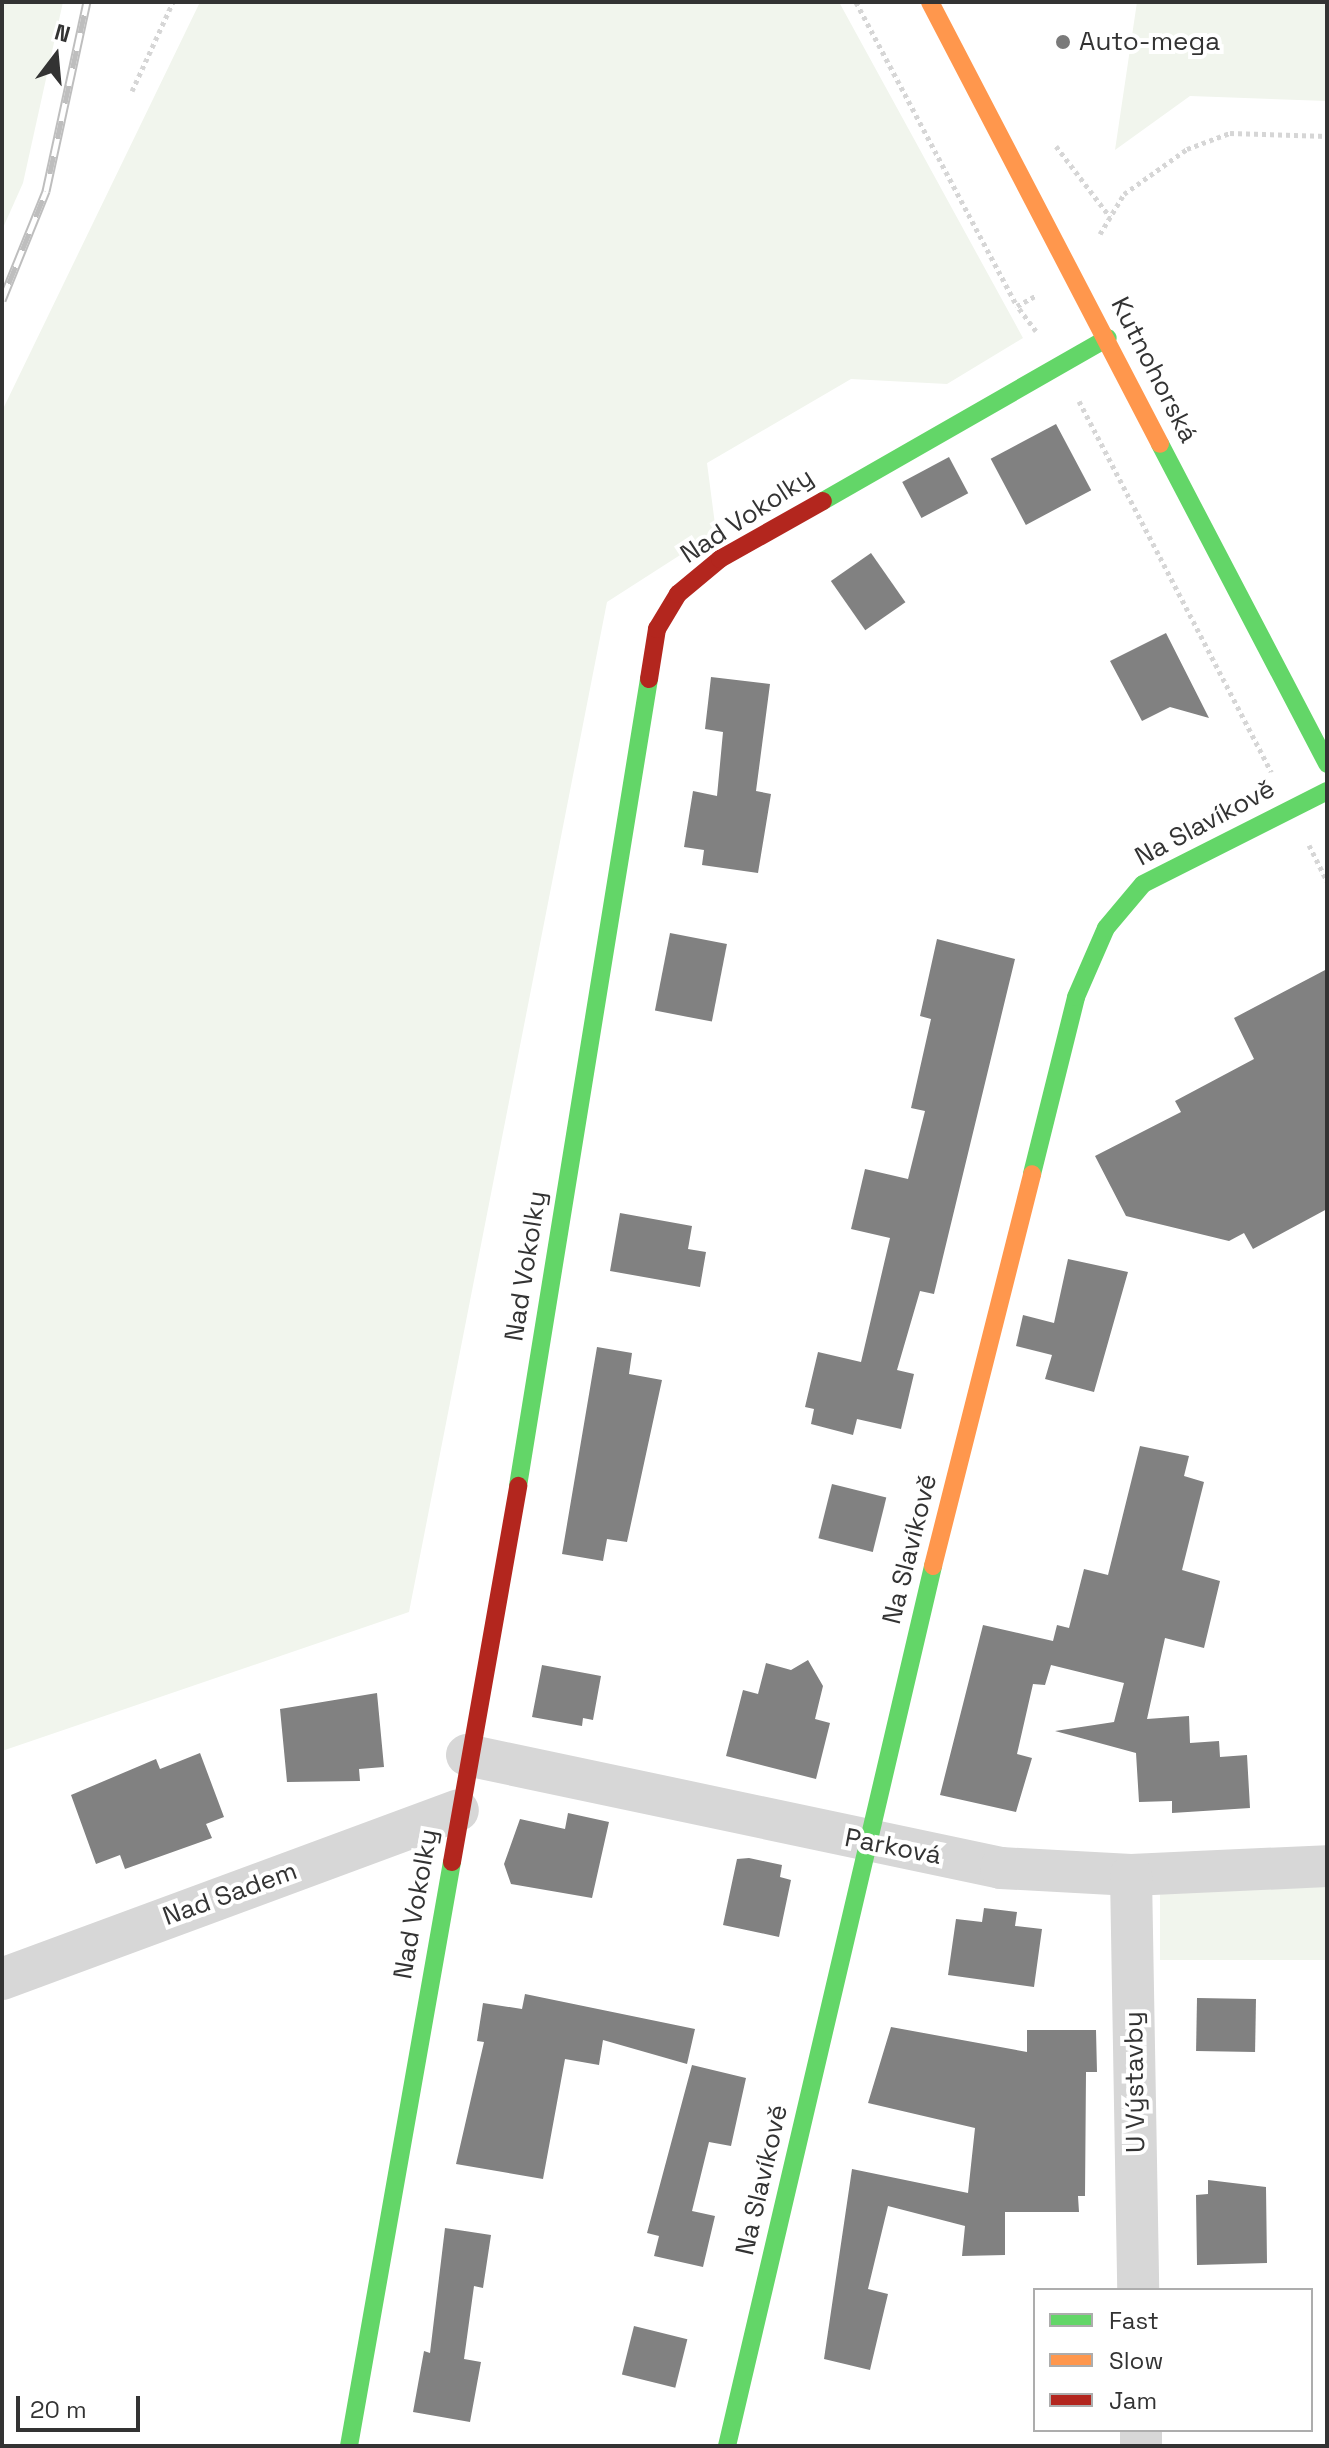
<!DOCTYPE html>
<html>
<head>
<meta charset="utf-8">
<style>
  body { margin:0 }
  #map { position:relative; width:1329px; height:2448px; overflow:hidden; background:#fff; font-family:"Space Grotesk",sans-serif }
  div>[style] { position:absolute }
  .green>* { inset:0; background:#f1f5ed; transform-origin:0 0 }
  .building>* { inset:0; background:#818181; transform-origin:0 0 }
  .path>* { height:5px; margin-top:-2.5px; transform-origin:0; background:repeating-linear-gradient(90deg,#d6d6d6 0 4px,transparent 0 8px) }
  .street>* { height:42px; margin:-21px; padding:0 21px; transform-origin:21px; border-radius:21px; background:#d7d7d7 }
  .fast>* { height:18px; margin:-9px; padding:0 9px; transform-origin:9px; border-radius:9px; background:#63d668 }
  .slow>* { height:18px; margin:-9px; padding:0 9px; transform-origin:9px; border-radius:9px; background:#ff974d }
  .jam>* { height:18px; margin:-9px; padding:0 9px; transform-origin:9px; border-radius:9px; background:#b3261e }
  .rail>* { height:9px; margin-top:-4.5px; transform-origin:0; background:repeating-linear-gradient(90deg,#fff 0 18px,#bebebe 0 36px); box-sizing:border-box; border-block:2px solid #bebebe }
  .dots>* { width:22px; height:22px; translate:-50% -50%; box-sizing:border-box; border:4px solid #fff; border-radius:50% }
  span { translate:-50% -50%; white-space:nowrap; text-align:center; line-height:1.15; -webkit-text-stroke:8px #fff; paint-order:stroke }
  .poi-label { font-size:26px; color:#333 }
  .left { translate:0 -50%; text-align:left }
  .street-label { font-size:26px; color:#333 }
  .frame { position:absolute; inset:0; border:4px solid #333; pointer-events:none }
  .legend { position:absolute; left:1033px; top:2288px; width:280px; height:144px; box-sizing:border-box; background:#fff; border:2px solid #adadad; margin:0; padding:10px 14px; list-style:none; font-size:24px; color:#333 }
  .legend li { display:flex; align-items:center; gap:16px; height:40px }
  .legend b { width:40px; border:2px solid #adadad }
  .north { position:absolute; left:16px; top:16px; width:80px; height:80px; -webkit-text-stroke:6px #fff; paint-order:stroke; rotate:16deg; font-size:22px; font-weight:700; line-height:32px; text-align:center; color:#333 }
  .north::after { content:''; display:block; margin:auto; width:28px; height:36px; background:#333; clip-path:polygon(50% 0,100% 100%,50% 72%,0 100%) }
  .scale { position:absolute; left:16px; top:2396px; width:124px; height:36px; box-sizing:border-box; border:4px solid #333; border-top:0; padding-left:10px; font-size:24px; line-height:28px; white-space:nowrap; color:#333; -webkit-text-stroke:6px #fff; paint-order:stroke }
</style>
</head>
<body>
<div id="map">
  <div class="green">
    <div style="clip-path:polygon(2px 2px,63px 2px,23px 183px,2px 230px)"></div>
    <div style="clip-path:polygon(200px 2px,839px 2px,1023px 338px,947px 384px,851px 379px,707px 463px,716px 532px,607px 602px,409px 1612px,2px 1751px,2px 411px)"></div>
    <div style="clip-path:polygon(1137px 2px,1327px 2px,1327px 101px,1190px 96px,1115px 150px)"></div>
    <div style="left:1327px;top:1883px;width:77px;height:167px;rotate:90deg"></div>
  </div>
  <div class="building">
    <div style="left:1056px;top:424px;width:75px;height:74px;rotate:62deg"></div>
    <div style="left:949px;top:457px;width:41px;height:53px;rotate:62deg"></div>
    <div style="left:871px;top:553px;width:60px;height:49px;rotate:55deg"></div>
    <div style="clip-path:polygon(1166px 633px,1209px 718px,1170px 707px,1142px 721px,1110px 661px)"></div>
    <div style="clip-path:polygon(711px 677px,770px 684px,756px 791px,771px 794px,758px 873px,702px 865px,704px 850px,684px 847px,693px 791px,717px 796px,723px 732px,705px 729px)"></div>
    <div style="left:670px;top:933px;width:58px;height:79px;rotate:11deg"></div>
    <div style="clip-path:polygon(937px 939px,1015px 959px,934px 1294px,920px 1291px,897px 1370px,914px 1374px,901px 1429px,857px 1419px,853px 1435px,811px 1424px,814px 1409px,805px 1407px,818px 1352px,861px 1362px,890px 1238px,851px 1229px,865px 1169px,908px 1179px,925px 1111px,911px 1108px,931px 1019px,920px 1016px)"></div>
    <div style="clip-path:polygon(1327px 969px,1327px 1209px,1253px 1249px,1244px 1233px,1229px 1241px,1126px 1216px,1095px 1156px,1181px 1112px,1175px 1101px,1254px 1059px,1234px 1018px)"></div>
    <div style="clip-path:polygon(620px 1213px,692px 1226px,688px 1249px,706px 1252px,700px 1287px,610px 1271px)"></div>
    <div style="clip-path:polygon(1068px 1259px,1128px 1272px,1094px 1392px,1045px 1379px,1052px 1355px,1016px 1346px,1023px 1315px,1054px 1323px)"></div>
    <div style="clip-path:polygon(597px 1347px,632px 1353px,629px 1374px,662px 1380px,627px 1542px,607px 1539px,603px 1561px,562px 1554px)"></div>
    <div style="clip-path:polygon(1140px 1446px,1189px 1456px,1184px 1476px,1204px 1482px,1182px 1570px,1220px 1581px,1204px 1648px,1165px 1638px,1147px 1719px,1189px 1716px,1190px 1743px,1219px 1741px,1220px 1757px,1247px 1755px,1250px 1808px,1172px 1813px,1172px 1801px,1139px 1802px,1136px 1753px,1055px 1731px,1114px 1722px,1124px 1683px,1051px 1665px,1045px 1685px,1033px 1684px,1017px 1754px,1032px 1758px,1016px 1812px,940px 1795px,983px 1625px,1053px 1641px,1057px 1625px,1069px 1628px,1084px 1569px,1108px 1575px)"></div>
    <div style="left:832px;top:1484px;width:56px;height:56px;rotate:14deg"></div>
    <div style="clip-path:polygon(808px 1660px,823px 1686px,815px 1719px,830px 1723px,816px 1779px,726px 1756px,743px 1690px,758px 1694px,766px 1663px,791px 1670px)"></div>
    <div style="clip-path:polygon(542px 1665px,601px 1676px,593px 1720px,583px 1718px,582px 1726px,532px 1717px)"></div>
    <div style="clip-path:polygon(377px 1693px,384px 1767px,359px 1769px,360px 1781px,287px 1782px,280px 1709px)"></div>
    <div style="clip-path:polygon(200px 1753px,224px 1817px,206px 1824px,212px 1838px,125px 1869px,120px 1855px,96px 1864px,71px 1795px,156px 1759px,160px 1769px)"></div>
    <div style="clip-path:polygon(568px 1813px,609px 1822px,592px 1898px,511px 1884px,504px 1864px,520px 1819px,565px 1829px)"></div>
    <div style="clip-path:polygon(749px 1858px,782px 1865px,780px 1877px,791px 1880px,779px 1937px,723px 1925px,737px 1859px)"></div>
    <div style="clip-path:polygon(984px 1908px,1017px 1912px,1015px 1926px,1042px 1929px,1034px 1987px,948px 1975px,956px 1919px,982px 1922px)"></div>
    <div style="clip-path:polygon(525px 1994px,695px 2029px,687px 2064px,603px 2040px,599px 2065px,565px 2059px,543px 2179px,456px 2164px,484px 2042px,477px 2041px,483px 2003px,522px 2009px)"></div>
    <div style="left:1197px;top:1998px;width:59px;height:53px;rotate:1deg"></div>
    <div style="clip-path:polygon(891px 2027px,1027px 2052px,1027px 2030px,1096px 2030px,1097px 2072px,1086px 2072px,1085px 2196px,1078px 2196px,1079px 2212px,1005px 2212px,1005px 2255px,962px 2256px,965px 2226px,888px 2206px,868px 2289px,888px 2294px,870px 2370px,824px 2359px,852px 2169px,968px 2193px,975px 2128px,868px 2103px)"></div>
    <div style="clip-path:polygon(692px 2065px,746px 2078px,731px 2146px,709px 2142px,692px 2211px,715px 2216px,703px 2267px,654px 2256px,659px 2236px,647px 2233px)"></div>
    <div style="clip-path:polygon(1208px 2180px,1266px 2187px,1267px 2263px,1197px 2265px,1196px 2195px,1208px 2194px)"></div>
    <div style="clip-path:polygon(445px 2228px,491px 2235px,483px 2288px,474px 2286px,464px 2359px,481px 2362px,470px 2422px,413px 2412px,424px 2351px,430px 2353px)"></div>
    <div style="left:634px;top:2326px;width:55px;height:50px;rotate:14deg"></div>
  </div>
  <div class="path">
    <div style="left:856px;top:2px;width:344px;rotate:62.1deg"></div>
    <div style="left:132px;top:91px;width:98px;rotate:-65.3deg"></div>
    <div style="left:1056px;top:146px;width:89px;rotate:52.7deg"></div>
    <div style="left:1100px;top:234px;width:47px;rotate:-59deg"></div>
    <div style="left:1124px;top:194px;width:77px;rotate:-35.5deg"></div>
    <div style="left:1187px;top:149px;width:46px;rotate:-20.4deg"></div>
    <div style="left:1230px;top:133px;width:97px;rotate:1.8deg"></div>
    <div style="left:1036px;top:331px;width:31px;rotate:-127deg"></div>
    <div style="left:1017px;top:306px;width:23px;rotate:-29deg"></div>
    <div style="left:1079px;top:401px;width:418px;rotate:62.6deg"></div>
    <div style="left:1309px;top:845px;width:40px;rotate:63.4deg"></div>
  </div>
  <div class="street">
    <div style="left:467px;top:1755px;width:546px;rotate:11.95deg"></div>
    <div style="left:1001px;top:1868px;width:130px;rotate:3.1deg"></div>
    <div style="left:1131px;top:1875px;width:196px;rotate:-2.6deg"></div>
    <div style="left:1131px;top:1875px;width:415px;rotate:89deg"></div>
    <div style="left:2px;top:1979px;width:486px;rotate:-20.3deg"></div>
    <div style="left:1141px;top:2430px;width:16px;rotate:90deg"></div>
  </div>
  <div class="fast">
    <div style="left:1160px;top:444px;width:361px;rotate:62.4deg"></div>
    <div style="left:823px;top:501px;width:328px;rotate:-29.8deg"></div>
    <div style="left:1032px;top:1174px;width:182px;rotate:-76deg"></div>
    <div style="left:1076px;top:997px;width:75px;rotate:-66.5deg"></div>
    <div style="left:1106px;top:928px;width:57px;rotate:-49.9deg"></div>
    <div style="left:1143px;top:884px;width:206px;rotate:-26.8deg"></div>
    <div style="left:518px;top:1486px;width:818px;rotate:-80.78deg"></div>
    <div style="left:349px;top:2446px;width:593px;rotate:-80deg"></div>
    <div style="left:727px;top:2446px;width:904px;rotate:-76.82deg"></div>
  </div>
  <div class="slow">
    <div style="left:930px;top:2px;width:498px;rotate:62.5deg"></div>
    <div style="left:933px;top:1566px;width:404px;rotate:-75.8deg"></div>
  </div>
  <div class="jam">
    <div style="left:649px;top:679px;width:51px;rotate:-80.9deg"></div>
    <div style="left:657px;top:629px;width:41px;rotate:-59deg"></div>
    <div style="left:678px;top:594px;width:55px;rotate:-39.8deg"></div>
    <div style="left:720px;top:559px;width:118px;rotate:-29.4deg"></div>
    <div style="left:452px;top:1862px;width:382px;rotate:-80deg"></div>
  </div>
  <div class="rail">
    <div style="left:2px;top:300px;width:118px;rotate:-68deg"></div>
    <div style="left:46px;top:191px;width:193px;rotate:-77.8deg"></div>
  </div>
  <div class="dots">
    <div style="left:1063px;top:42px;background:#7a7a7a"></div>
  </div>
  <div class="poi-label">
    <span class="left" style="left:1079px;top:42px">Auto-mega</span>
  </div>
  <div class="street-label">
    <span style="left:1154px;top:370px;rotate:63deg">Kutnohorská</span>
    <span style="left:747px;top:516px;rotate:-33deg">Nad Vokolky</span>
    <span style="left:1205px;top:823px;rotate:-28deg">Na Slavíkově</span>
    <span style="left:526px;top:1266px;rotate:-81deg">Nad Vokolky</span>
    <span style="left:910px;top:1549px;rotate:-76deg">Na Slavíkově</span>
    <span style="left:893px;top:1847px;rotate:11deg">Parková</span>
    <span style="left:230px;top:1894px;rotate:-20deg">Nad Sadem</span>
    <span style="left:416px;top:1904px;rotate:-80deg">Nad Vokolky</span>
    <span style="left:1135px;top:2082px;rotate:-91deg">U Výstavby</span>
    <span style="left:762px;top:2180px;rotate:-77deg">Na Slavíkově</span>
  </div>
  <div class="frame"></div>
  <ul class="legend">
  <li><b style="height:10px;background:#63d668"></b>Fast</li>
  <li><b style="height:10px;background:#ff974d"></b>Slow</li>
  <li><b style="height:10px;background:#b3261e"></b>Jam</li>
  </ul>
  <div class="north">N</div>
  <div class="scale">20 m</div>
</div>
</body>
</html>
